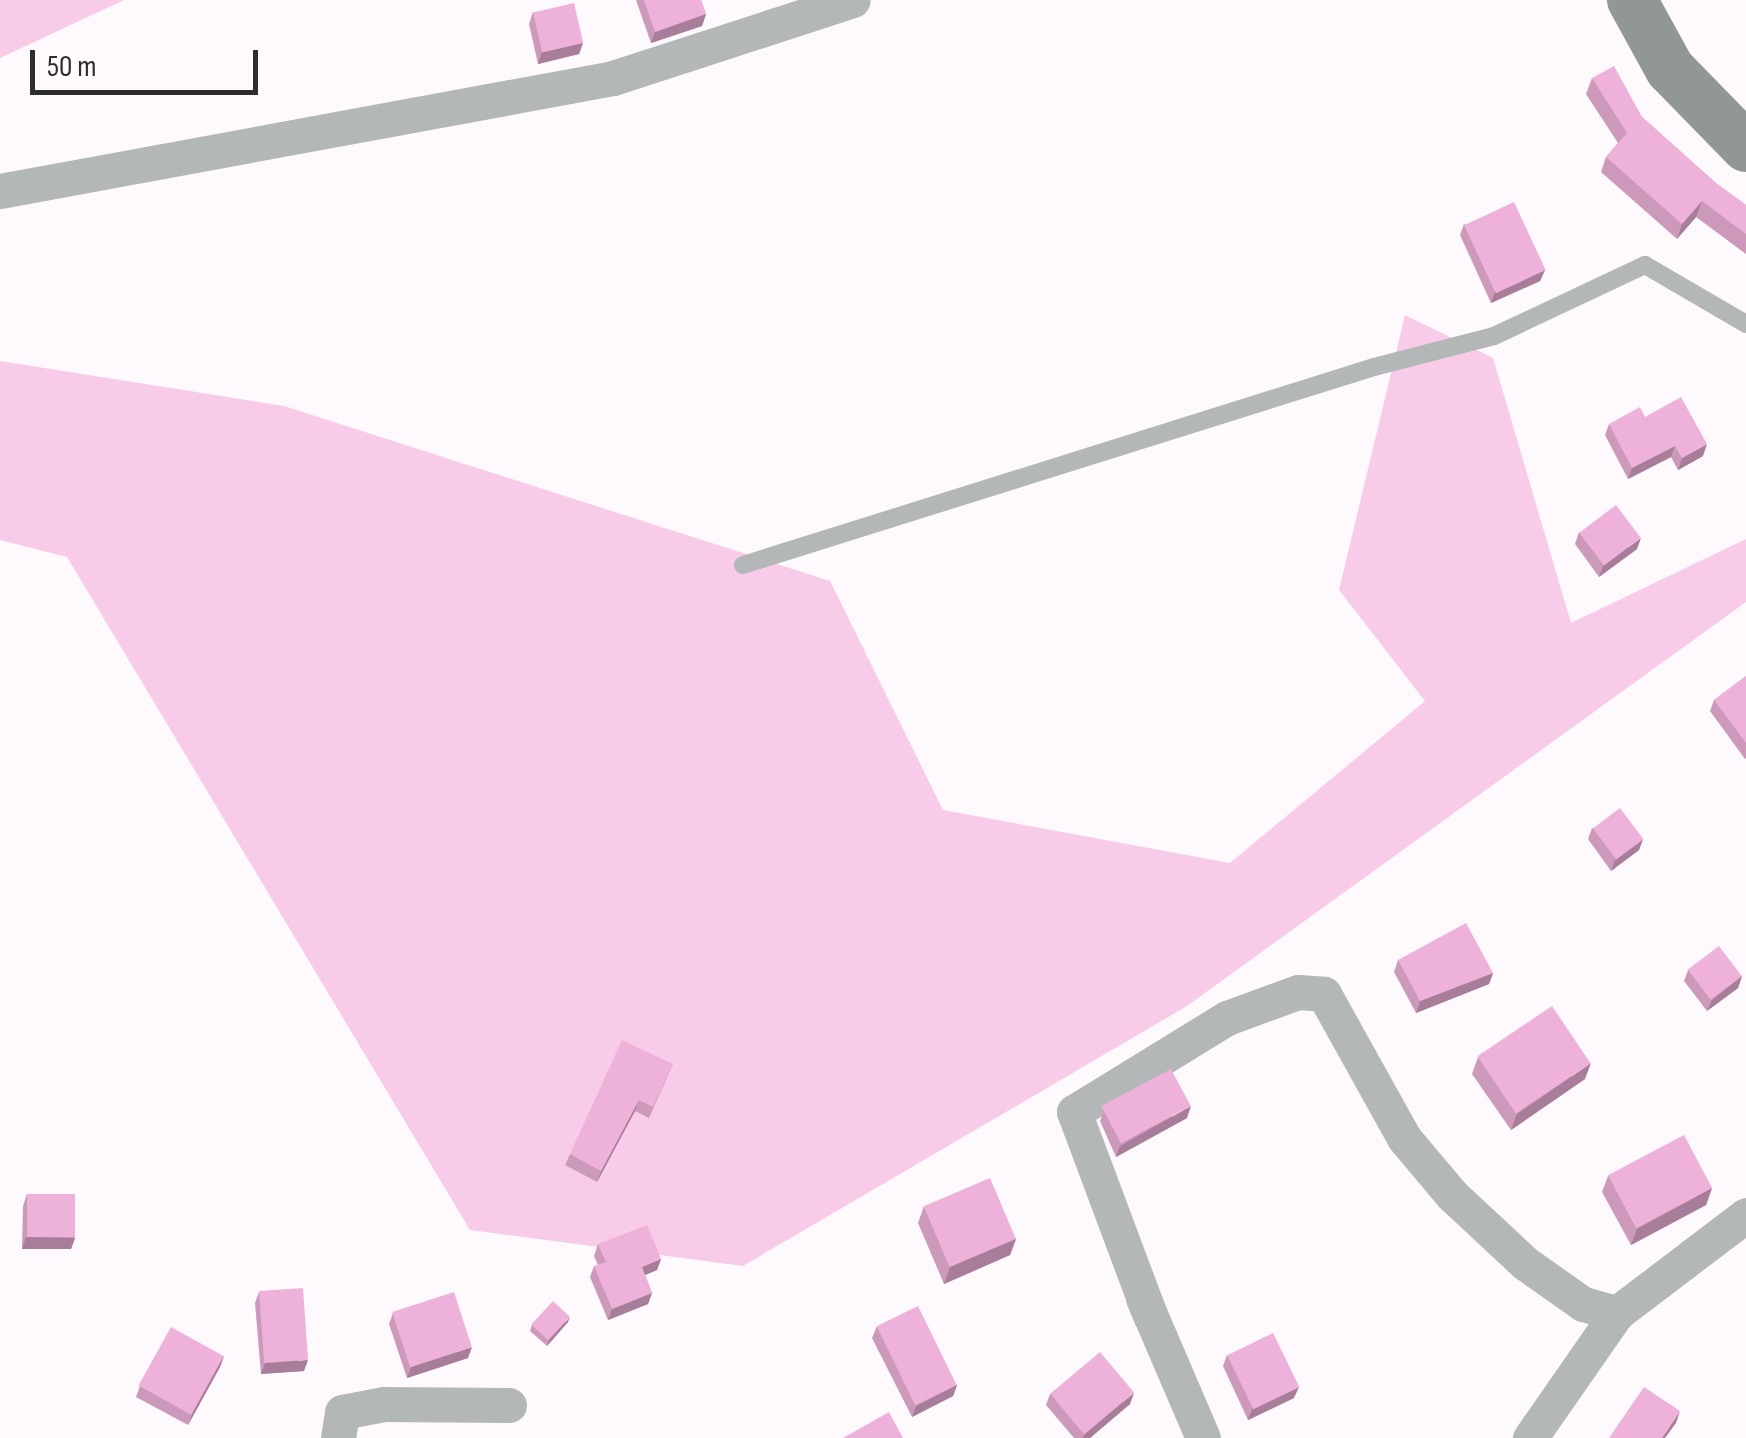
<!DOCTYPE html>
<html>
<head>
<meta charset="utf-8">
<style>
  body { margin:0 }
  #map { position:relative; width:1746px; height:1438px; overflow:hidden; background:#fef9fc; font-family:"Sofia Sans Condensed",sans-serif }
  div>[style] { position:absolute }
  .green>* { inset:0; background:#f8cce9 }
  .lane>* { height:18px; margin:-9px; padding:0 9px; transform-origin:9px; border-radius:9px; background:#b3b7b7 }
  .street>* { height:35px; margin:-17.5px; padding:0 17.5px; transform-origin:17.5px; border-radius:17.5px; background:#b3b7b7 }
  .secondary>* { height:50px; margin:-25px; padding:0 25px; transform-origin:25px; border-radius:25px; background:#909796 }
  .wall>* { inset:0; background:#cd99bb }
  .shaded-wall>* { inset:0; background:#a77d99 }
  .building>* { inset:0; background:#eeb2da; transform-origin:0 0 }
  span { translate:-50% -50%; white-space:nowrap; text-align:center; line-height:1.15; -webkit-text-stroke:8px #fef9fc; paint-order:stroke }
  .scale { position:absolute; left:30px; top:50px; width:228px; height:45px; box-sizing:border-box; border:5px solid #2f2c2e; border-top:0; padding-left:12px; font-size:30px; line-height:35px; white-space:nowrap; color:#2f2c2e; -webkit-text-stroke:8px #fef9fc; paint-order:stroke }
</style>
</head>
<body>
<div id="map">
  <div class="green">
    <div style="clip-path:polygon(0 0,124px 0,0 58px)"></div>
    <div style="clip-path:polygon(1405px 315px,1493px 358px,1571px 623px,1746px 539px,1746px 602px,1187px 1006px,743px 1266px,470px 1230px,67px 557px,0 540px,0 361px,284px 406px,830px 581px,943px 810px,1230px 863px,1425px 701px,1339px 590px)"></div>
  </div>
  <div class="lane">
    <div style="left:743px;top:565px;width:661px;rotate:-17.42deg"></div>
    <div style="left:1374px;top:367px;width:124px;rotate:-14.5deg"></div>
    <div style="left:1494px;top:336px;width:167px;rotate:-25.2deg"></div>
    <div style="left:1645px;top:265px;width:117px;rotate:30.3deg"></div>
  </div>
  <div class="street">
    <div style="left:0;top:191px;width:623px;rotate:-10.44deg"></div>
    <div style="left:613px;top:78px;width:252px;rotate:-18deg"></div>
    <div style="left:1143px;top:1298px;width:152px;rotate:66.8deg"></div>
    <div style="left:1150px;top:1315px;width:217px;rotate:-110.5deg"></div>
    <div style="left:1074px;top:1112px;width:180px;rotate:-31.6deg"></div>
    <div style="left:1227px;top:1018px;width:76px;rotate:-20.1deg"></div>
    <div style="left:1298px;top:992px;width:26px;rotate:4deg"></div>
    <div style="left:1324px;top:994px;width:165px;rotate:60.9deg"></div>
    <div style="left:1404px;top:1138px;width:75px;rotate:49.9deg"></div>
    <div style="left:1452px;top:1195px;width:100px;rotate:43deg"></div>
    <div style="left:1525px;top:1263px;width:71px;rotate:35.3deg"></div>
    <div style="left:1583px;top:1304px;width:35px;rotate:15deg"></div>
    <div style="left:338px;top:1438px;width:26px;rotate:-81deg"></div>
    <div style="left:342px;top:1412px;width:43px;rotate:-10.8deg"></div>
    <div style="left:384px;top:1404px;width:125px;rotate:0.5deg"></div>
    <div style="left:1530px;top:1438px;width:152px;rotate:-55.2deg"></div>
    <div style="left:1617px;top:1313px;width:162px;rotate:-37.2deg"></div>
  </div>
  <div class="secondary">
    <div style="left:1632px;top:0;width:79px;rotate:61.2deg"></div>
    <div style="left:1670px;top:69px;width:109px;rotate:45.7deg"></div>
  </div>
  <div class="wall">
    <div style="clip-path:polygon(636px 0,701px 0,706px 14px,702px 26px,651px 43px)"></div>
    <div style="clip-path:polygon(533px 12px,583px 43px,579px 54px,538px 64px,529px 24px)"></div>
    <div style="clip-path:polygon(1592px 78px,1642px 117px,1717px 184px,1746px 205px,1746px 254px,1696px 217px,1677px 239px,1601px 172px,1606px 157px,1618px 143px,1586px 94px)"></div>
    <div style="clip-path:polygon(1464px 224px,1545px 270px,1540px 281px,1491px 303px,1460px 235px)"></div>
    <div style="clip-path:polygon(1645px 417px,1703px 456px,1678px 470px,1671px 457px,1628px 479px,1605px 435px,1609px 424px)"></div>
    <div style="clip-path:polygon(1579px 532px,1637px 549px,1599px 577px,1575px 544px)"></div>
    <div style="clip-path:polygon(1746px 676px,1746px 758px,1745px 759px,1710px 711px,1714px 700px)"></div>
    <div style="clip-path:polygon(1592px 828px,1643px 839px,1639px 850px,1611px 871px,1588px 839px)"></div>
    <div style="clip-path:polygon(1398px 960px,1493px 973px,1489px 984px,1416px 1013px,1394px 972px)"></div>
    <div style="clip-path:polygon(1688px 970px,1742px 976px,1738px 988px,1707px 1011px,1684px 981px)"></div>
    <div style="clip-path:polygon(1478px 1057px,1585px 1079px,1511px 1130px,1472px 1074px)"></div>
    <div style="clip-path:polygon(673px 1064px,649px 1118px,635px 1111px,597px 1182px,565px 1165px,570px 1154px)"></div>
    <div style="clip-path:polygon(1104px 1110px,1187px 1118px,1116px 1157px,1100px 1121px)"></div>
    <div style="clip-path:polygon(1608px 1176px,1712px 1188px,1706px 1205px,1631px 1245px,1602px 1192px)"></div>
    <div style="clip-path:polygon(27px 1194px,75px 1238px,71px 1249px,22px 1249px,23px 1206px)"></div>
    <div style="clip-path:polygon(924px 1206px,1016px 1239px,1010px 1255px,944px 1284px,918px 1223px)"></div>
    <div style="clip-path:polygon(598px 1244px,661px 1259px,657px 1270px,645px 1275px,652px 1293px,648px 1304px,608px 1320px,590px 1277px,594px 1266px,598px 1265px,594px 1256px)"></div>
    <div style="clip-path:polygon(259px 1292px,304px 1371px,261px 1374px,255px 1303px)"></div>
    <div style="clip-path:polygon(393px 1313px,468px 1358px,407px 1378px,389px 1324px)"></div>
    <div style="clip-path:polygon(568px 1322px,547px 1346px,530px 1331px,532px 1325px)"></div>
    <div style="clip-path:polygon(877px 1326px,957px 1385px,953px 1396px,912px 1417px,872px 1338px)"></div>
    <div style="clip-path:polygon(1227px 1355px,1294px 1398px,1248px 1420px,1223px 1366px)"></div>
    <div style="clip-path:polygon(224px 1356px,220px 1367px,188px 1425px,136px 1397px,140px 1386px)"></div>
    <div style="clip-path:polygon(1050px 1394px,1130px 1404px,1090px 1438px,1074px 1438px,1046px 1405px)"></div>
  </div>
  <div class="shaded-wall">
    <div style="clip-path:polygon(706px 14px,702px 26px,651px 43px,655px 32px)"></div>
    <div style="clip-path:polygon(583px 43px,579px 54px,538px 64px,542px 52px)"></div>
    <div style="clip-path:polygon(1702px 201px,1696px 217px,1677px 239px,1682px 224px)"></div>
    <div style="clip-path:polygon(1545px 270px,1540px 281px,1491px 303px,1495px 292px)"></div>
    <div style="clip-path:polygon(1707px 444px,1703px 456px,1678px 470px,1682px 458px)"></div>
    <div style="clip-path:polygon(1675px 446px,1671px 457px,1628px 479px,1632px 468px)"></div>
    <div style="clip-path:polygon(1641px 538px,1637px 549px,1599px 577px,1603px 566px)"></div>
    <div style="clip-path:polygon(1643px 839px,1639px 850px,1611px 871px,1615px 860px)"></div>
    <div style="clip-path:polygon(1493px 973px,1489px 984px,1416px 1013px,1420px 1001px)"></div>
    <div style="clip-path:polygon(1742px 976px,1738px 988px,1707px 1011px,1712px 1000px)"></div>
    <div style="clip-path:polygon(1591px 1063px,1585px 1079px,1511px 1130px,1517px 1114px)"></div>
    <div style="clip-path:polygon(639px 1100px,635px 1111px,597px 1182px,601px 1171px)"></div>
    <div style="clip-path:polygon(1191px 1106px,1187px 1118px,1116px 1157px,1120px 1146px)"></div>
    <div style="clip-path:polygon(1712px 1188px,1706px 1205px,1631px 1245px,1637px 1229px)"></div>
    <div style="clip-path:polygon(26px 1237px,75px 1238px,71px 1249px,22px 1249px)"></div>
    <div style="clip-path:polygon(1016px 1239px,1010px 1255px,944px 1284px,950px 1267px)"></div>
    <div style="clip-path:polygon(661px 1259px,657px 1270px,638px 1278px,642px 1267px)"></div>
    <div style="clip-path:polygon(652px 1293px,648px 1304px,608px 1320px,612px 1309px)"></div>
    <div style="clip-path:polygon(570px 1317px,568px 1322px,547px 1346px,549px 1340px)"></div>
    <div style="clip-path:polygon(472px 1347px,468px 1358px,407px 1378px,411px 1367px)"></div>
    <div style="clip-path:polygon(224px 1356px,220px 1367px,188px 1425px,192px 1414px)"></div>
    <div style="clip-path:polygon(308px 1360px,304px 1371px,261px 1374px,265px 1363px)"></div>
    <div style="clip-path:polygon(957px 1385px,953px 1396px,912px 1417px,916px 1406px)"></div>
    <div style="clip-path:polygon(1299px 1387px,1294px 1398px,1248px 1420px,1252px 1409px)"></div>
    <div style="clip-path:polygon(1134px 1393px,1130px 1404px,1090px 1438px,1083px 1438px,1084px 1434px)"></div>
    <div style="clip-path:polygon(1680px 1411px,1676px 1423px,1665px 1438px,1662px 1438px)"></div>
  </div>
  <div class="building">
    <div style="clip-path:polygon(644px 0,701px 0,706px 14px,655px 32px)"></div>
    <div style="left:574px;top:3px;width:41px;height:42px;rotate:77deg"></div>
    <div style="clip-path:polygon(1614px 66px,1642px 117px,1717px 184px,1746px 205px,1746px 234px,1702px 201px,1682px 224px,1606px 157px,1627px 133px,1592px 78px)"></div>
    <div style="left:1514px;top:202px;width:75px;height:55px;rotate:65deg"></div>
    <div style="clip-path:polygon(1681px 397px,1707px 444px,1682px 458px,1675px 446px,1632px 468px,1609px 424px,1640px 407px,1645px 417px)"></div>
    <div style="left:1616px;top:505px;width:41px;height:46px;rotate:53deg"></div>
    <div style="clip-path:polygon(1746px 676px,1746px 743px,1714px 700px)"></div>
    <div style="left:1620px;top:808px;width:39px;height:34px;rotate:53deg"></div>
    <div style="clip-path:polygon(1466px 923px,1493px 973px,1420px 1001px,1398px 960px)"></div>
    <div style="left:1719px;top:946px;width:38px;height:39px;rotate:53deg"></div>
    <div style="left:1552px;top:1006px;width:69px;height:90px;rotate:56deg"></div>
    <div style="clip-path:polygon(622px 1040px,673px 1064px,653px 1107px,639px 1100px,601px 1171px,570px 1154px)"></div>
    <div style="left:1171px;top:1069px;width:42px;height:79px;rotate:62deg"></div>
    <div style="left:1684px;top:1135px;width:60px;height:86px;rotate:62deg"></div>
    <div style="left:990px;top:1178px;width:66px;height:72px;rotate:67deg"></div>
    <div style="left:27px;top:1194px;width:48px;height:43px"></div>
    <div style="clip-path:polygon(647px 1225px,661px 1259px,642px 1267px,652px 1293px,612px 1309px,594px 1266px,606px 1262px,598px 1244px)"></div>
    <div style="left:303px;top:1288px;width:72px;height:44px;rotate:86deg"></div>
    <div style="left:454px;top:1292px;width:58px;height:65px;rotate:72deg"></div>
    <div style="left:553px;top:1301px;width:23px;height:32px;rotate:43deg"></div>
    <div style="left:918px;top:1306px;width:88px;height:46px;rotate:64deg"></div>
    <div style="left:171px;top:1327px;width:60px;height:67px;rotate:29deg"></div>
    <div style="left:1273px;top:1333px;width:60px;height:51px;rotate:64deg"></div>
    <div style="left:1100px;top:1352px;width:53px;height:65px;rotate:50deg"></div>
    <div style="clip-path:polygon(1644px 1387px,1680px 1411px,1662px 1438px,1609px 1438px)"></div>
    <div style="clip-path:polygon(889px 1412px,903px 1438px,843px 1438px)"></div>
  </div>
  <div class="scale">50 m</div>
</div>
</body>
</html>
